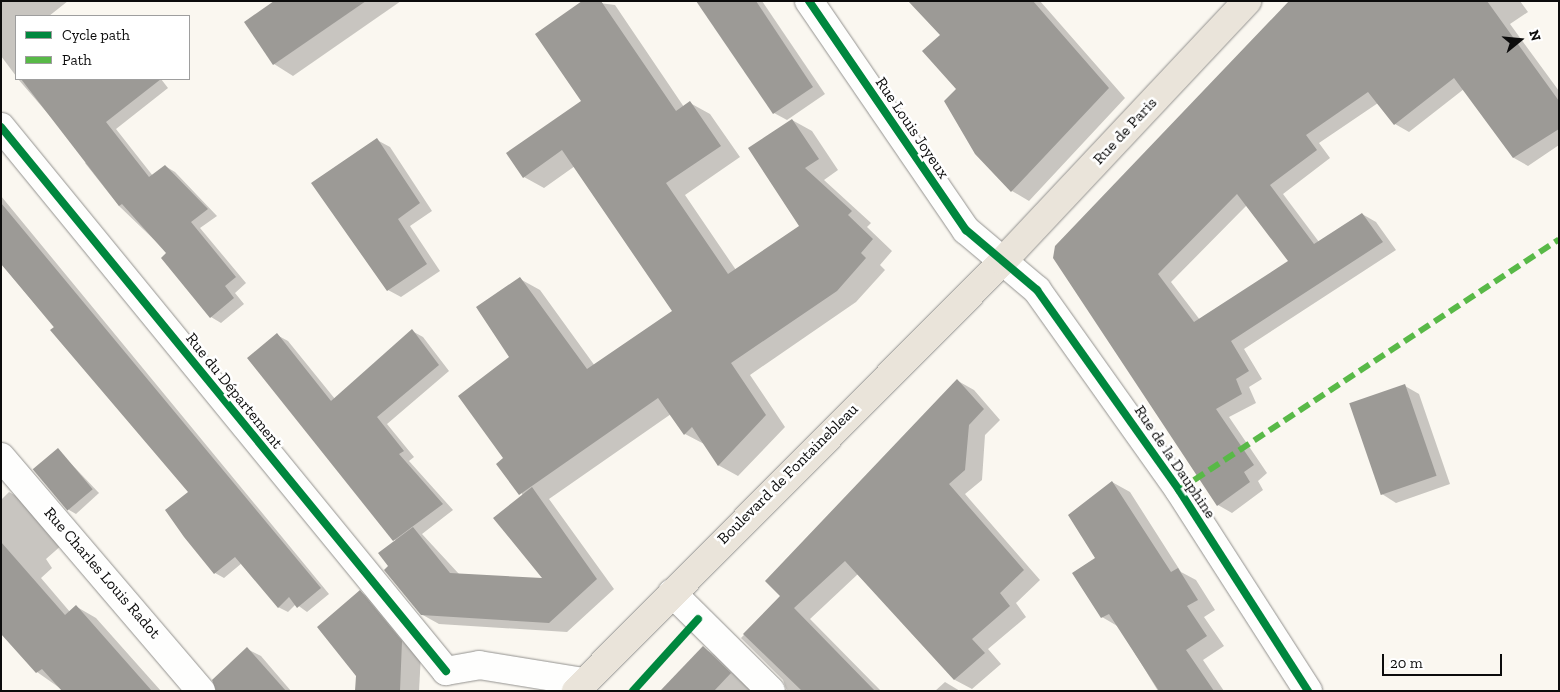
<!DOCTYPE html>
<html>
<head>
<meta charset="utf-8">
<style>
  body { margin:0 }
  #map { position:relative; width:1560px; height:692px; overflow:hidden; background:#faf7f0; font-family:"Zilla Slab",serif }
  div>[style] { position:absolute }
  .shadow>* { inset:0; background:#0003 }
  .building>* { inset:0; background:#9c9a96; transform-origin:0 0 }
  .roads { filter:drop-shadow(0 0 1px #93928f) drop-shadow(0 0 1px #93928f) }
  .street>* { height:28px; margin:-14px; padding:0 14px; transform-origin:14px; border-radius:14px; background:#fefefd }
  .primary>* { height:28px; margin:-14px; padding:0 14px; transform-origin:14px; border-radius:14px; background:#eae4da }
  .quiet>* { height:6px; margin-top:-3px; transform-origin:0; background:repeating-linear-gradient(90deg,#58b947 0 12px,transparent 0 18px) }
  .cycleway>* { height:8px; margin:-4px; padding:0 4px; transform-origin:4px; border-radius:4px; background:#00873e }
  span { translate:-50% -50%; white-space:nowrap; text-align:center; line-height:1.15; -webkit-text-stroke:5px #fff; paint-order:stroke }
  .street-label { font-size:16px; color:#0c0c0c }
  .frame { position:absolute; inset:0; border:2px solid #0c0c0c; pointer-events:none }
  .legend { position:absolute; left:15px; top:15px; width:175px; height:65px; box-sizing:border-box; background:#fff; border:1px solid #9e9e9e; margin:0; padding:6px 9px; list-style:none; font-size:15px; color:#0c0c0c }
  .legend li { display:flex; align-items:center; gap:10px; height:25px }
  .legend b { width:25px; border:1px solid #9e9e9e }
  .north { position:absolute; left:1495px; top:15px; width:50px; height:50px; -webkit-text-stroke:4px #fff; paint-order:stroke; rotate:73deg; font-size:14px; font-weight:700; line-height:20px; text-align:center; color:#0c0c0c }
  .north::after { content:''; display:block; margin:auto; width:18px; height:22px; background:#0c0c0c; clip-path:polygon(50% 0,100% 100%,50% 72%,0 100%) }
  .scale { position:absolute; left:1382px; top:654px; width:120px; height:22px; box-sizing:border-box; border:2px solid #0c0c0c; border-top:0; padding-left:6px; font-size:15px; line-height:18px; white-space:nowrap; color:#0c0c0c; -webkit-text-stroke:4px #fff; paint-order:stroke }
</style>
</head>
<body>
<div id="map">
  <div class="shadow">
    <div style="clip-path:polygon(1px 1px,68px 1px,49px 16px,16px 16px,16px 76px,1px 56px)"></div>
    <div style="clip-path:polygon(276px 1px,401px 1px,293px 76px,274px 64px,245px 22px)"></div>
    <div style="clip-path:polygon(584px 1px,615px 5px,684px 107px,690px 103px,710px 114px,740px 157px,685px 195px,736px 270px,800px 226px,792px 120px,812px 131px,838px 170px,824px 180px,871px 223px,867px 227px,892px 251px,880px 265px,885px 270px,856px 302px,750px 375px,785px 427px,738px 476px,718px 465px,706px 445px,685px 434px,671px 414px,549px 499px,614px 589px,567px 632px,439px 624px,421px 614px,390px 566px,396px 541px,277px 335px,288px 341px,335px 399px,412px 331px,423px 337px,449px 371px,387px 424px,414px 457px,409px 461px,453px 510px,422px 534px,459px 574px,545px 580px,523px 496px,505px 458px,520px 279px,540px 290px,595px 366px,674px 312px,575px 166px,544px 188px,524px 177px,582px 101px)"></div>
    <div style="clip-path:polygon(698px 1px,762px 1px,825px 94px,787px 120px,774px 113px)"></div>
    <div style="clip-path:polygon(910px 1px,1040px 1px,1125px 98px,1029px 201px,1012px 191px,976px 153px,942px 36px)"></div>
    <div style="clip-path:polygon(evenodd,1291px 1px,1520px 1px,1528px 12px,1510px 24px,1559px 91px,1559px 145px,1528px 166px,1514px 158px,1464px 89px,1409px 132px,1395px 124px,1378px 103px,1319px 143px,1330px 158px,1283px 194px,1319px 242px,1362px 214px,1376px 222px,1396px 250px,1244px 349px,1262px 379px,1249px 387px,1256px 403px,1229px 417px,1267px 473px,1258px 481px,1263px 490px,1232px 513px,1218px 505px,1055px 258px,1291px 1px,1247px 205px,1290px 261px,1200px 320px,1171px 282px,1247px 205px)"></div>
    <div style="clip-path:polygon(18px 79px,91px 79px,95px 84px,101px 79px,161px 79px,168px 88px,116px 129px,153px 176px,165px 166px,175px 172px,217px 216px,200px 228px,246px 283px,235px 293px,244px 304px,221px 323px,211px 317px,168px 253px,119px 206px,85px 163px,88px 160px)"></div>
    <div style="clip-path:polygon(377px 140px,390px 147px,432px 211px,410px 226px,440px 271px,401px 297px,388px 290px)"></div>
    <div style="clip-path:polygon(1px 196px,329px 594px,307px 612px,296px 604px,288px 612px,278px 607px,242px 563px,224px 578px,215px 573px,189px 492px,1px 263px)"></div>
    <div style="clip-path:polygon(958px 381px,974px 390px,1000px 420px,985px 435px,982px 480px,965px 494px,1040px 580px,1016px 603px,1026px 617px,988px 649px,1001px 664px,972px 689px,955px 680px,858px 574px,810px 619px,881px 691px,787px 691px,783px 680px,741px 638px,782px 596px)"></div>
    <div style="clip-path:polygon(1405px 386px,1419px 394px,1450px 484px,1396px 503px,1382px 494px)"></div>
    <div style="clip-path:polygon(58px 450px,99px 493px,76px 514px,69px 510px)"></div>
    <div style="clip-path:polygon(1112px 482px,1130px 492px,1181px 572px,1196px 580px,1215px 610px,1204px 617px,1224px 646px,1203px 660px,1224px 691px,1158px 691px,1119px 627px,1102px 617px,1097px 558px)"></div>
    <div style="clip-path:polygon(9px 492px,29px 503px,63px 544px,46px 559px,52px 568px,41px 578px,70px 612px,77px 607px,96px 618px,161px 691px,64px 691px,37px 672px,1px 632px,1px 500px)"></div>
    <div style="clip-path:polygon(360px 592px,379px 603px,421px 654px,419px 691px,356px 691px)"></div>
    <div style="clip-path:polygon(703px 648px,720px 658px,754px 691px,662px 691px)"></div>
    <div style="clip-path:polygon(247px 649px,261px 656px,291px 691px,227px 691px)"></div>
    <div style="clip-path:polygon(945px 682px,960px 691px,935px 691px)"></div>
  </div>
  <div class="building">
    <div style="clip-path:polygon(274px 1px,366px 1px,273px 65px,244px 22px)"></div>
    <div style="clip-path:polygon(582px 1px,601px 1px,676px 111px,690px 101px,721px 146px,666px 183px,728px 274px,799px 226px,748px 148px,792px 119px,819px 159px,805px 168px,852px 211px,848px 215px,873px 239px,861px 253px,866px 258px,837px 291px,731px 363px,766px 415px,718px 466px,692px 427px,684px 435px,658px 398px,519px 495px,496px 464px,503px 458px,458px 396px,509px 357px,476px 307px,520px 277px,587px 369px,672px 311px,562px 150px,523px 178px,506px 153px,581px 101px,535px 34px)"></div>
    <div style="clip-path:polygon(696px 1px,756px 1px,813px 87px,773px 114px)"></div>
    <div style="clip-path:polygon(908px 1px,1033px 1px,1109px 88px,1011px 192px,975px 154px,944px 101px,956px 89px,922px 51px,940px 35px)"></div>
    <div style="clip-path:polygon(evenodd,1289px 1px,1487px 1px,1559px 101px,1559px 129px,1513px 158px,1454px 78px,1394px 125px,1368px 92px,1306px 135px,1317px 150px,1270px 185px,1314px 244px,1362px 213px,1383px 242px,1231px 341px,1249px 371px,1236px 379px,1242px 394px,1216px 409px,1254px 465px,1244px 472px,1250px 482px,1217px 506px,1053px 258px,1055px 246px,1289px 1px,1237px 194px,1288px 261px,1194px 322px,1158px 274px,1237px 194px)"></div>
    <div style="clip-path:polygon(21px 79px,161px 79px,106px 122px,149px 177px,165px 165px,208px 209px,191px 222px,236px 277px,225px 286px,234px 298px,210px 318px,161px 258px,166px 253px,122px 204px,119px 206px)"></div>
    <div style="clip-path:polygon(377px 138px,420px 203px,398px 219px,427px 264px,387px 291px,311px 183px)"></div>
    <div style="clip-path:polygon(1px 203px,321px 588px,297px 608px,289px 597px,278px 608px,235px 557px,214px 574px,184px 537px,165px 510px,188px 492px,50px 330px,54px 327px,1px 264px)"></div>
    <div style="clip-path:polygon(412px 329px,439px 365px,377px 417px,404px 451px,399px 454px,443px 504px,393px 541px,247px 358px,277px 333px,331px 401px)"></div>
    <div style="clip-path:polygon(957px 379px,984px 409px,969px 425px,965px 470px,949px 484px,1024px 570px,1000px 593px,1010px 606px,972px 639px,985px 653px,954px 680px,845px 561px,794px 608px,875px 691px,802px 691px,743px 634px,780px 596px,765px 581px)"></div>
    <div style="left:1405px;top:384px;width:97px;height:59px;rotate:71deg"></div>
    <div style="left:58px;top:448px;width:54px;height:33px;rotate:50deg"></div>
    <div style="clip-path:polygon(1112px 481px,1171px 572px,1178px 568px,1198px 600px,1187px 606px,1207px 636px,1186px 650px,1214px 691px,1159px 691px,1109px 614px,1101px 618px,1072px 573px,1095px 558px,1068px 515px)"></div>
    <div style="clip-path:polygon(532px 487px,597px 579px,549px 623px,421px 615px,384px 570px,388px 566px,378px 553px,413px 527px,450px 573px,542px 578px,493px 518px)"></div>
    <div style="clip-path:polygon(1px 542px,65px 615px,76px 605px,152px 691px,62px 691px,42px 669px,36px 673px,1px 634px)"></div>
    <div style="clip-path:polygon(360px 590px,402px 641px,400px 691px,355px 691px,356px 676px,317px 627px)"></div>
    <div style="clip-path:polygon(703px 646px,731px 673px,714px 691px,660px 691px)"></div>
    <div style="clip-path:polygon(247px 647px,286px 691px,216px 691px,212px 680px)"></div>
  </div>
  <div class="roads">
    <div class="street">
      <div style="left:809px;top:1px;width:278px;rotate:55.6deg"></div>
      <div style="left:966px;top:230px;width:93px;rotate:40.2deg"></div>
      <div style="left:1037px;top:290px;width:245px;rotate:54.6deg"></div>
      <div style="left:1179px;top:490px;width:239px;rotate:57.3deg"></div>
      <div style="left:1px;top:127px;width:703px;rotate:50.72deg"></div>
      <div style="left:1px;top:457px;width:308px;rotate:49.5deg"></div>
      <div style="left:672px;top:593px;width:139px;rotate:44.7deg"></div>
      <div style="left:446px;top:671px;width:34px;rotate:-10deg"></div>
      <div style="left:479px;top:665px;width:106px;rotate:9.2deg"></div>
    </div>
    <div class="primary">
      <div style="left:576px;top:691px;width:606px;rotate:-45.2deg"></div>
      <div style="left:1003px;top:261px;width:357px;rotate:-46.8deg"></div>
    </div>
  </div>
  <div class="quiet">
    <div style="left:1179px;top:490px;width:455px;rotate:-33.4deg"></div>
  </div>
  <div class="cycleway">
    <div style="left:809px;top:1px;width:278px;rotate:55.6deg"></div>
    <div style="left:966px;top:230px;width:93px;rotate:40.2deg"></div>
    <div style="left:1037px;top:290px;width:245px;rotate:54.6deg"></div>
    <div style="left:1179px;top:490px;width:239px;rotate:57.3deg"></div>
    <div style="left:1px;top:127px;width:703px;rotate:50.72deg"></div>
    <div style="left:633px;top:691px;width:97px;rotate:-47.9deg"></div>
  </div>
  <div class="street-label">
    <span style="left:912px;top:128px;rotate:56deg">Rue Louis Joyeux</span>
    <span style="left:1125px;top:131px;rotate:-47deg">Rue de Paris</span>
    <span style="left:234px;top:391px;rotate:51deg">Rue du Département</span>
    <span style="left:1175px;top:462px;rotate:56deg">Rue de la Dauphine</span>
    <span style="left:788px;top:474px;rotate:-45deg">Boulevard de Fontainebleau</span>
    <span style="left:102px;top:573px;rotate:49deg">Rue Charles Louis Radot</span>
  </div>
  <div class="frame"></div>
  <ul class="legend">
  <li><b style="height:6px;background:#00873e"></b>Cycle path</li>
  <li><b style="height:6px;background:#58b947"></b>Path</li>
  </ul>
  <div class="north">N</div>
  <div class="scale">20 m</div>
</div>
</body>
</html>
